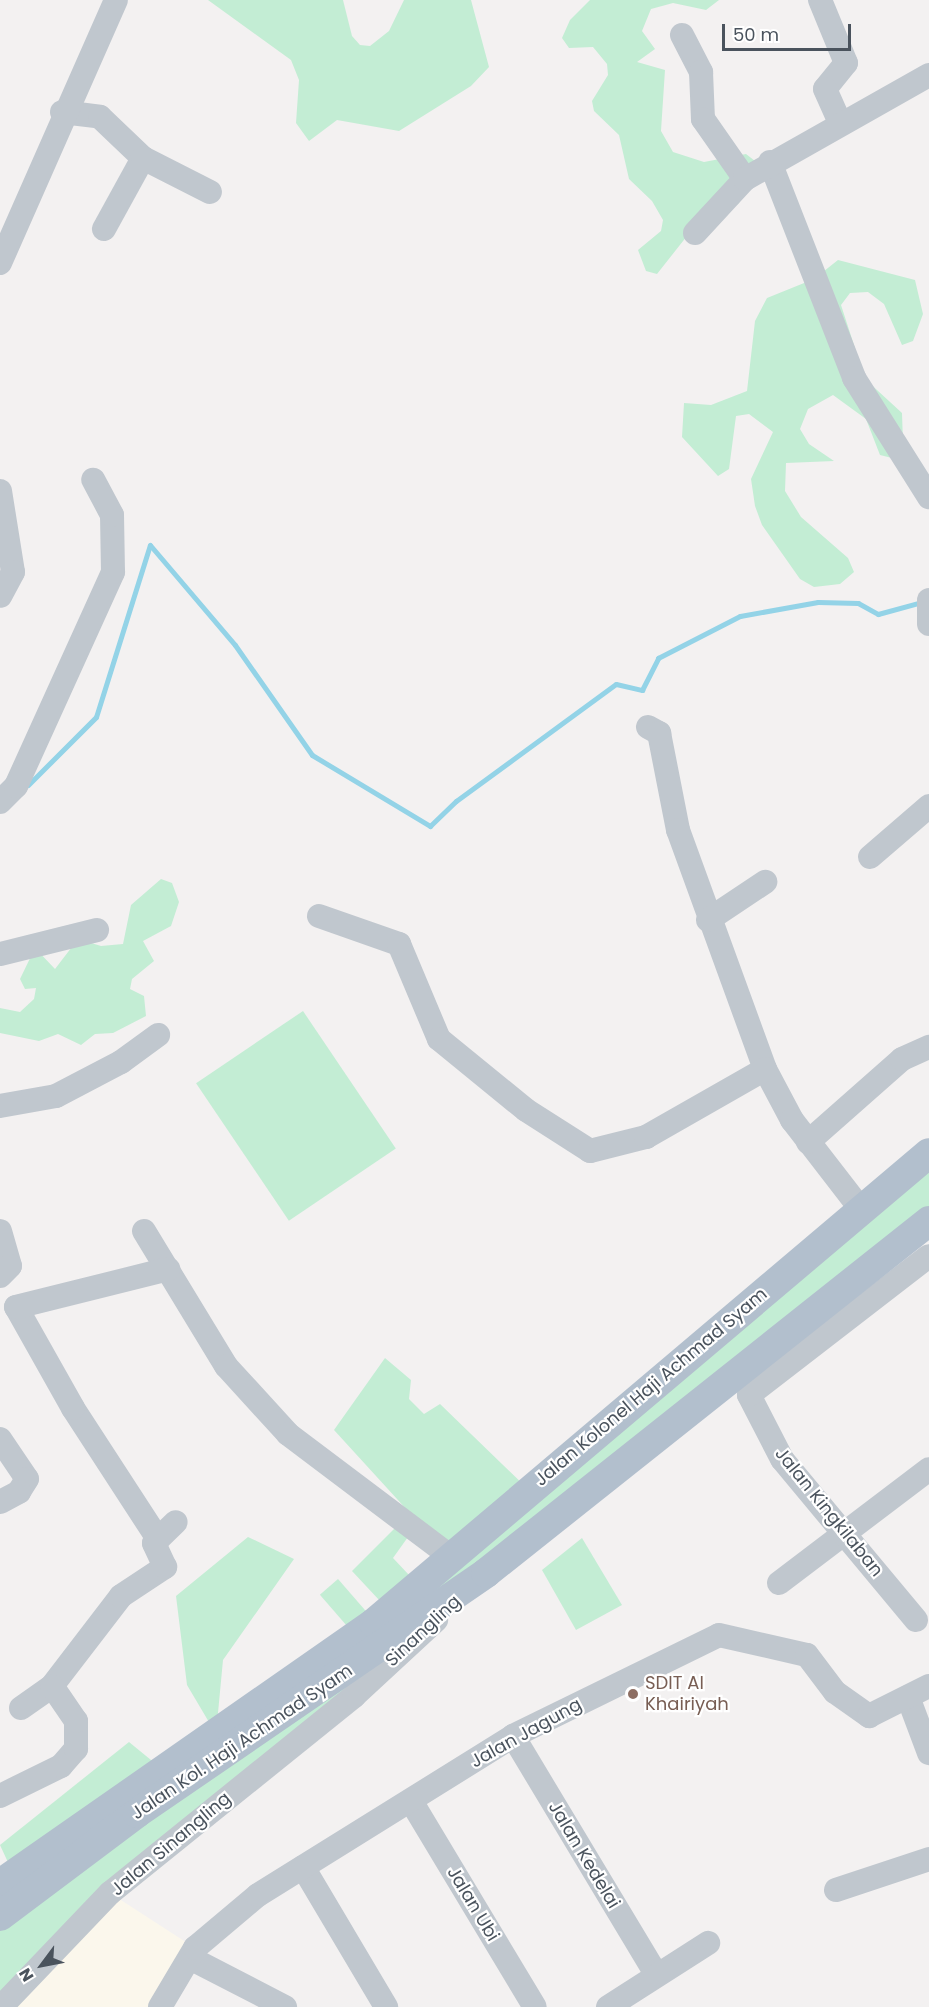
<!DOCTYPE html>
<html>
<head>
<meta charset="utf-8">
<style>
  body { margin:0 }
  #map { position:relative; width:929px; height:2007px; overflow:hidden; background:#f3f1f1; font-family:Poppins,sans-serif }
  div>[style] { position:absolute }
  .commercial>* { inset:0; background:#fbf7ec }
  .green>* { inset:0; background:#c3edd4; transform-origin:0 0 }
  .stream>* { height:5px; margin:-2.5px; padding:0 2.5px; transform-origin:2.5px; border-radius:2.5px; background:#93d3e7 }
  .minor>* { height:24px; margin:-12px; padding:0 12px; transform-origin:12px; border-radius:12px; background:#c0c7ce }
  .major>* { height:30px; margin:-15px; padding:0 15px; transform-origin:15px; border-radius:15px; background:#b2bfcd }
  .dots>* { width:16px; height:16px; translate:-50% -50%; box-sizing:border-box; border:3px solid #fff; border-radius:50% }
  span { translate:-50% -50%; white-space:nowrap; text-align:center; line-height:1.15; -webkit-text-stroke:4.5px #fff; paint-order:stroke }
  .street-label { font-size:18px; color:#4a535d }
  .education-label { font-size:18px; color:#785e54 }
  .left { translate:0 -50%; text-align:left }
  .north { position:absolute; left:12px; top:1935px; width:60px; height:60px; -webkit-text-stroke:4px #fff; paint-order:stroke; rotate:238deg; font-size:16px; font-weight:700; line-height:24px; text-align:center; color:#4a535d }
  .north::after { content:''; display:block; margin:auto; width:21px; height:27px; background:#4a535d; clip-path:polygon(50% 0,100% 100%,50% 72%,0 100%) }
  .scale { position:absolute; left:722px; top:24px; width:129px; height:27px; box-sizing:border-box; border:3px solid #4a535d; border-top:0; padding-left:8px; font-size:18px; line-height:21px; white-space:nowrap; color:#4a535d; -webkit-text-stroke:4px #fff; paint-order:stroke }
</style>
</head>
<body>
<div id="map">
  <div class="commercial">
    <div style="clip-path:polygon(110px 1893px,195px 1948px,161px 2007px,2px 2007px)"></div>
  </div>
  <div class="green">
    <div style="clip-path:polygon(208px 0,343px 0,352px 36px,360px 45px,370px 46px,389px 31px,404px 0,471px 0,489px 67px,471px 86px,399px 131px,337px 120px,309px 141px,296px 123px,299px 80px,291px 60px)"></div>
    <div style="clip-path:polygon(590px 0,719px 0,706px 10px,673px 3px,651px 9px,642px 31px,655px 49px,637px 62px,665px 70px,661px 131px,673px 152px,704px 162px,746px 154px,755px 161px,752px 185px,738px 204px,687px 236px,657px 274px,646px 271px,638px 250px,661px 231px,663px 220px,652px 201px,629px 179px,619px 135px,594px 111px,592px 101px,608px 75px,607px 64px,593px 47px,569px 48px,562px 38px,570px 20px)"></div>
    <div style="clip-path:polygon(838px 260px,915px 280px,923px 314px,913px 341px,902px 345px,884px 304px,868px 292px,850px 293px,841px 305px,865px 379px,902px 413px,903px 443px,892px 458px,880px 455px,866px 419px,833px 395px,808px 409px,800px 429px,809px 444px,834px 461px,786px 463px,785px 491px,801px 517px,848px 558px,854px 572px,840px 584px,814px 587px,800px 579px,762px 525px,755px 506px,751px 479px,773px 432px,749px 414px,736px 416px,729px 469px,718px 476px,682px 437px,684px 403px,711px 405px,747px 391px,755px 321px,767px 298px,814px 279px)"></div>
    <div style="clip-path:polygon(161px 879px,172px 883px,179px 902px,171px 926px,143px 941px,154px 961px,132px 979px,130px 989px,144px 996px,146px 1016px,113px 1033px,95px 1034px,81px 1045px,58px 1034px,39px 1041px,0 1033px,0 1008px,20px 1012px,34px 999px,36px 988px,25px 989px,20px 979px,35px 948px,55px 969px,78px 939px,101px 946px,123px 944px,131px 905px)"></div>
    <div style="left:303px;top:1011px;width:166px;height:129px;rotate:56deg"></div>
    <div style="clip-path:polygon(929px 1153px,929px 1221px,153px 1856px,0 2007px,0 1916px,450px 1557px,334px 1430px,385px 1358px,411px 1380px,409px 1399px,424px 1414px,440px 1404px,529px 1490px)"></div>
    <div style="clip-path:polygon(398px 1525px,408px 1537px,393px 1558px,409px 1575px,380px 1601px,352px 1571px)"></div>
    <div style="clip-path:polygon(248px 1537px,294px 1559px,223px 1660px,216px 1734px,187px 1685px,176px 1596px)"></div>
    <div style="clip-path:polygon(582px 1538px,622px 1605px,576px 1630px,542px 1570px)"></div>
    <div style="left:338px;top:1579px;width:43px;height:24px;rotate:49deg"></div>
    <div style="clip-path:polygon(129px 1742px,162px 1769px,12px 1871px,0 1845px)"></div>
  </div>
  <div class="stream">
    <div style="left:28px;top:785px;width:96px;rotate:-45deg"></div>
    <div style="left:96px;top:717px;width:180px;rotate:-72.6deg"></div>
    <div style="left:150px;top:545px;width:131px;rotate:49.6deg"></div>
    <div style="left:235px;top:645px;width:134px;rotate:55deg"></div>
    <div style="left:312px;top:755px;width:138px;rotate:31deg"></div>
    <div style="left:430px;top:826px;width:36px;rotate:-44deg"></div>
    <div style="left:456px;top:801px;width:198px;rotate:-36.2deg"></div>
    <div style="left:616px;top:684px;width:27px;rotate:13deg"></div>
    <div style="left:642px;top:690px;width:36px;rotate:-63deg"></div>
    <div style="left:658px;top:658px;width:92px;rotate:-27.1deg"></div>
    <div style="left:740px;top:616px;width:79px;rotate:-10.2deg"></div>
    <div style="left:818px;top:602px;width:40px;rotate:1.4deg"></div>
    <div style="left:858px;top:603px;width:23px;rotate:29deg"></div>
    <div style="left:878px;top:614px;width:46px;rotate:-15.3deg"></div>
  </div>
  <div class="minor">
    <div style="left:820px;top:0;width:68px;rotate:67.6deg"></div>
    <div style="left:846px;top:63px;width:33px;rotate:129deg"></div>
    <div style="left:825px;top:89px;width:36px;rotate:66deg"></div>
    <div style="left:682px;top:35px;width:42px;rotate:62.8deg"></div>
    <div style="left:701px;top:72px;width:47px;rotate:87.6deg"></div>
    <div style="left:703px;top:119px;width:73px;rotate:55deg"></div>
    <div style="left:62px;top:112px;width:38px;rotate:7deg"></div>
    <div style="left:100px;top:117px;width:59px;rotate:43.6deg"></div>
    <div style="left:143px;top:158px;width:81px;rotate:118.8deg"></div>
    <div style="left:143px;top:158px;width:75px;rotate:26.9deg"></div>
    <div style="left:770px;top:162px;width:232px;rotate:68.7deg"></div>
    <div style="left:854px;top:378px;width:141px;rotate:57.8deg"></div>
    <div style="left:695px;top:233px;width:74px;rotate:-47.2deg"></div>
    <div style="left:745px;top:179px;width:211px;rotate:-29.5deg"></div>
    <div style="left:0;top:263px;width:287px;rotate:-66.2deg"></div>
    <div style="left:0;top:491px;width:82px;rotate:80.9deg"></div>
    <div style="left:13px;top:572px;width:27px;rotate:118deg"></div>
    <div style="left:929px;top:600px;width:24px;rotate:90deg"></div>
    <div style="left:648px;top:727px;width:13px;rotate:29deg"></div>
    <div style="left:659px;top:733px;width:99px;rotate:78.9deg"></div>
    <div style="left:678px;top:830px;width:254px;rotate:70deg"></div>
    <div style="left:765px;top:1069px;width:58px;rotate:62.1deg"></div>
    <div style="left:792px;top:1120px;width:111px;rotate:52.3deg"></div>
    <div style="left:0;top:802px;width:23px;rotate:-45deg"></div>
    <div style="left:16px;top:786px;width:235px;rotate:-65.6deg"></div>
    <div style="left:113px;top:572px;width:57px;rotate:-91deg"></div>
    <div style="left:112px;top:515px;width:40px;rotate:-118deg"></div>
    <div style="left:870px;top:857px;width:78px;rotate:-40.8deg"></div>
    <div style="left:319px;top:916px;width:85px;rotate:19.3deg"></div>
    <div style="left:399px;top:944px;width:103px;rotate:67.2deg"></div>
    <div style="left:439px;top:1039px;width:112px;rotate:39.2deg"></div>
    <div style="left:526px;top:1110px;width:76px;rotate:32.6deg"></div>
    <div style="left:590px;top:1151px;width:58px;rotate:-14deg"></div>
    <div style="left:646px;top:1137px;width:137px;rotate:-29.7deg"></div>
    <div style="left:708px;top:920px;width:69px;rotate:-33.7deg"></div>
    <div style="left:0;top:954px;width:100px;rotate:-13.9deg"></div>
    <div style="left:0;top:1106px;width:57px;rotate:-10.1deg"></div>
    <div style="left:56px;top:1096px;width:73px;rotate:-27.6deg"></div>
    <div style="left:121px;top:1062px;width:46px;rotate:-36.1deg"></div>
    <div style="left:808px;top:1142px;width:125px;rotate:-41.4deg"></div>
    <div style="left:902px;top:1059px;width:30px;rotate:-24deg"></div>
    <div style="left:0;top:1231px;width:36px;rotate:74deg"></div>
    <div style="left:10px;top:1266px;width:14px;rotate:135deg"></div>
    <div style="left:144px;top:1231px;width:158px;rotate:58.7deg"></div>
    <div style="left:226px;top:1366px;width:92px;rotate:47.6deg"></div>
    <div style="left:288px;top:1434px;width:204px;rotate:37deg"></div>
    <div style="left:0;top:1439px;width:48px;rotate:56deg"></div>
    <div style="left:27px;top:1479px;width:15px;rotate:122deg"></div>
    <div style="left:19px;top:1492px;width:21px;rotate:152deg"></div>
    <div style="left:158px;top:1539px;width:156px;rotate:-123deg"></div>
    <div style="left:73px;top:1408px;width:116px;rotate:-119.4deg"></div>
    <div style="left:16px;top:1307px;width:157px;rotate:-14deg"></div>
    <div style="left:779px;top:1583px;width:188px;rotate:-37.2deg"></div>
    <div style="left:916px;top:1620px;width:209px;rotate:-129.8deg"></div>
    <div style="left:782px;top:1459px;width:72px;rotate:-117.3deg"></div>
    <div style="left:749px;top:1395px;width:227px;rotate:-37.7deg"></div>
    <div style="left:908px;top:1697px;width:60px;rotate:69.4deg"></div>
    <div style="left:21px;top:1708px;width:38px;rotate:-35deg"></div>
    <div style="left:52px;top:1686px;width:113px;rotate:-52.5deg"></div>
    <div style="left:121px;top:1596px;width:53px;rotate:-33.4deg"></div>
    <div style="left:165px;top:1567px;width:26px;rotate:-115deg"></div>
    <div style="left:154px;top:1543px;width:30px;rotate:-44deg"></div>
    <div style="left:513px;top:1736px;width:278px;rotate:59deg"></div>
    <div style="left:0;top:1796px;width:68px;rotate:-26.2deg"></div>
    <div style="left:61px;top:1766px;width:23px;rotate:-49deg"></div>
    <div style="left:76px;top:1749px;width:28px;rotate:-90deg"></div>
    <div style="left:76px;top:1721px;width:42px;rotate:-124.4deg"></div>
    <div style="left:411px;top:1801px;width:240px;rotate:59deg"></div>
    <div style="left:303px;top:1867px;width:163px;rotate:59.3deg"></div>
    <div style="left:836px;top:1890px;width:98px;rotate:-18.4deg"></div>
    <div style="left:190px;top:1958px;width:107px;rotate:27.3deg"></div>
    <div style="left:1px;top:2007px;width:158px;rotate:-46.3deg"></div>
    <div style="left:110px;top:1893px;width:314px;rotate:-38.9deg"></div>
    <div style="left:354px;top:1696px;width:112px;rotate:-42.8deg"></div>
    <div style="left:160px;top:2007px;width:69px;rotate:-59.3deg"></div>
    <div style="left:195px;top:1948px;width:82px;rotate:-40.1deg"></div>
    <div style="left:258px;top:1895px;width:301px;rotate:-31.9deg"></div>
    <div style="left:513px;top:1736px;width:229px;rotate:-26.1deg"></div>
    <div style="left:719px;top:1635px;width:90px;rotate:12.8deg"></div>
    <div style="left:807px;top:1655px;width:46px;rotate:52.9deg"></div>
    <div style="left:835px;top:1692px;width:42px;rotate:35.2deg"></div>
    <div style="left:869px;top:1716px;width:67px;rotate:-26.6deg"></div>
    <div style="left:608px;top:2007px;width:119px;rotate:-32.6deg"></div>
  </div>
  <div class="major">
    <div style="left:0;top:1884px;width:456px;rotate:-34.9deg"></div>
    <div style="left:374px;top:1623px;width:727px;rotate:-40.26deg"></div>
    <div style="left:0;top:1916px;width:171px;rotate:-36.9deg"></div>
    <div style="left:137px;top:1813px;width:424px;rotate:-34.5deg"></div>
    <div style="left:486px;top:1573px;width:566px;rotate:-38.47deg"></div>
  </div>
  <div class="dots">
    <div style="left:633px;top:1694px;background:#8d6e63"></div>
  </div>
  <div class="street-label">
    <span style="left:651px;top:1387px;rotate:-40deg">Jalan Kolonel Haji Achmad Syam</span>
    <span style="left:829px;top:1512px;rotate:51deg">Jalan Kingkilaban</span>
    <span style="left:423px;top:1631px;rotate:-43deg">Sinangling</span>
    <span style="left:526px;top:1733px;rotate:-29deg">Jalan Jagung</span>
    <span style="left:242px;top:1742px;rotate:-34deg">Jalan Kol. Haji Achmad Syam</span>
    <span style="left:171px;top:1844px;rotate:-40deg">Jalan Sinangling</span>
    <span style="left:584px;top:1855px;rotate:59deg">Jalan Kedelai</span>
    <span style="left:473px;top:1904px;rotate:59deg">Jalan Ubi</span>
  </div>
  <div class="education-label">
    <span class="left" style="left:645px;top:1694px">SDIT Al<br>Khairiyah</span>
  </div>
  <div class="north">N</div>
  <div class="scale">50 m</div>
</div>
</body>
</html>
